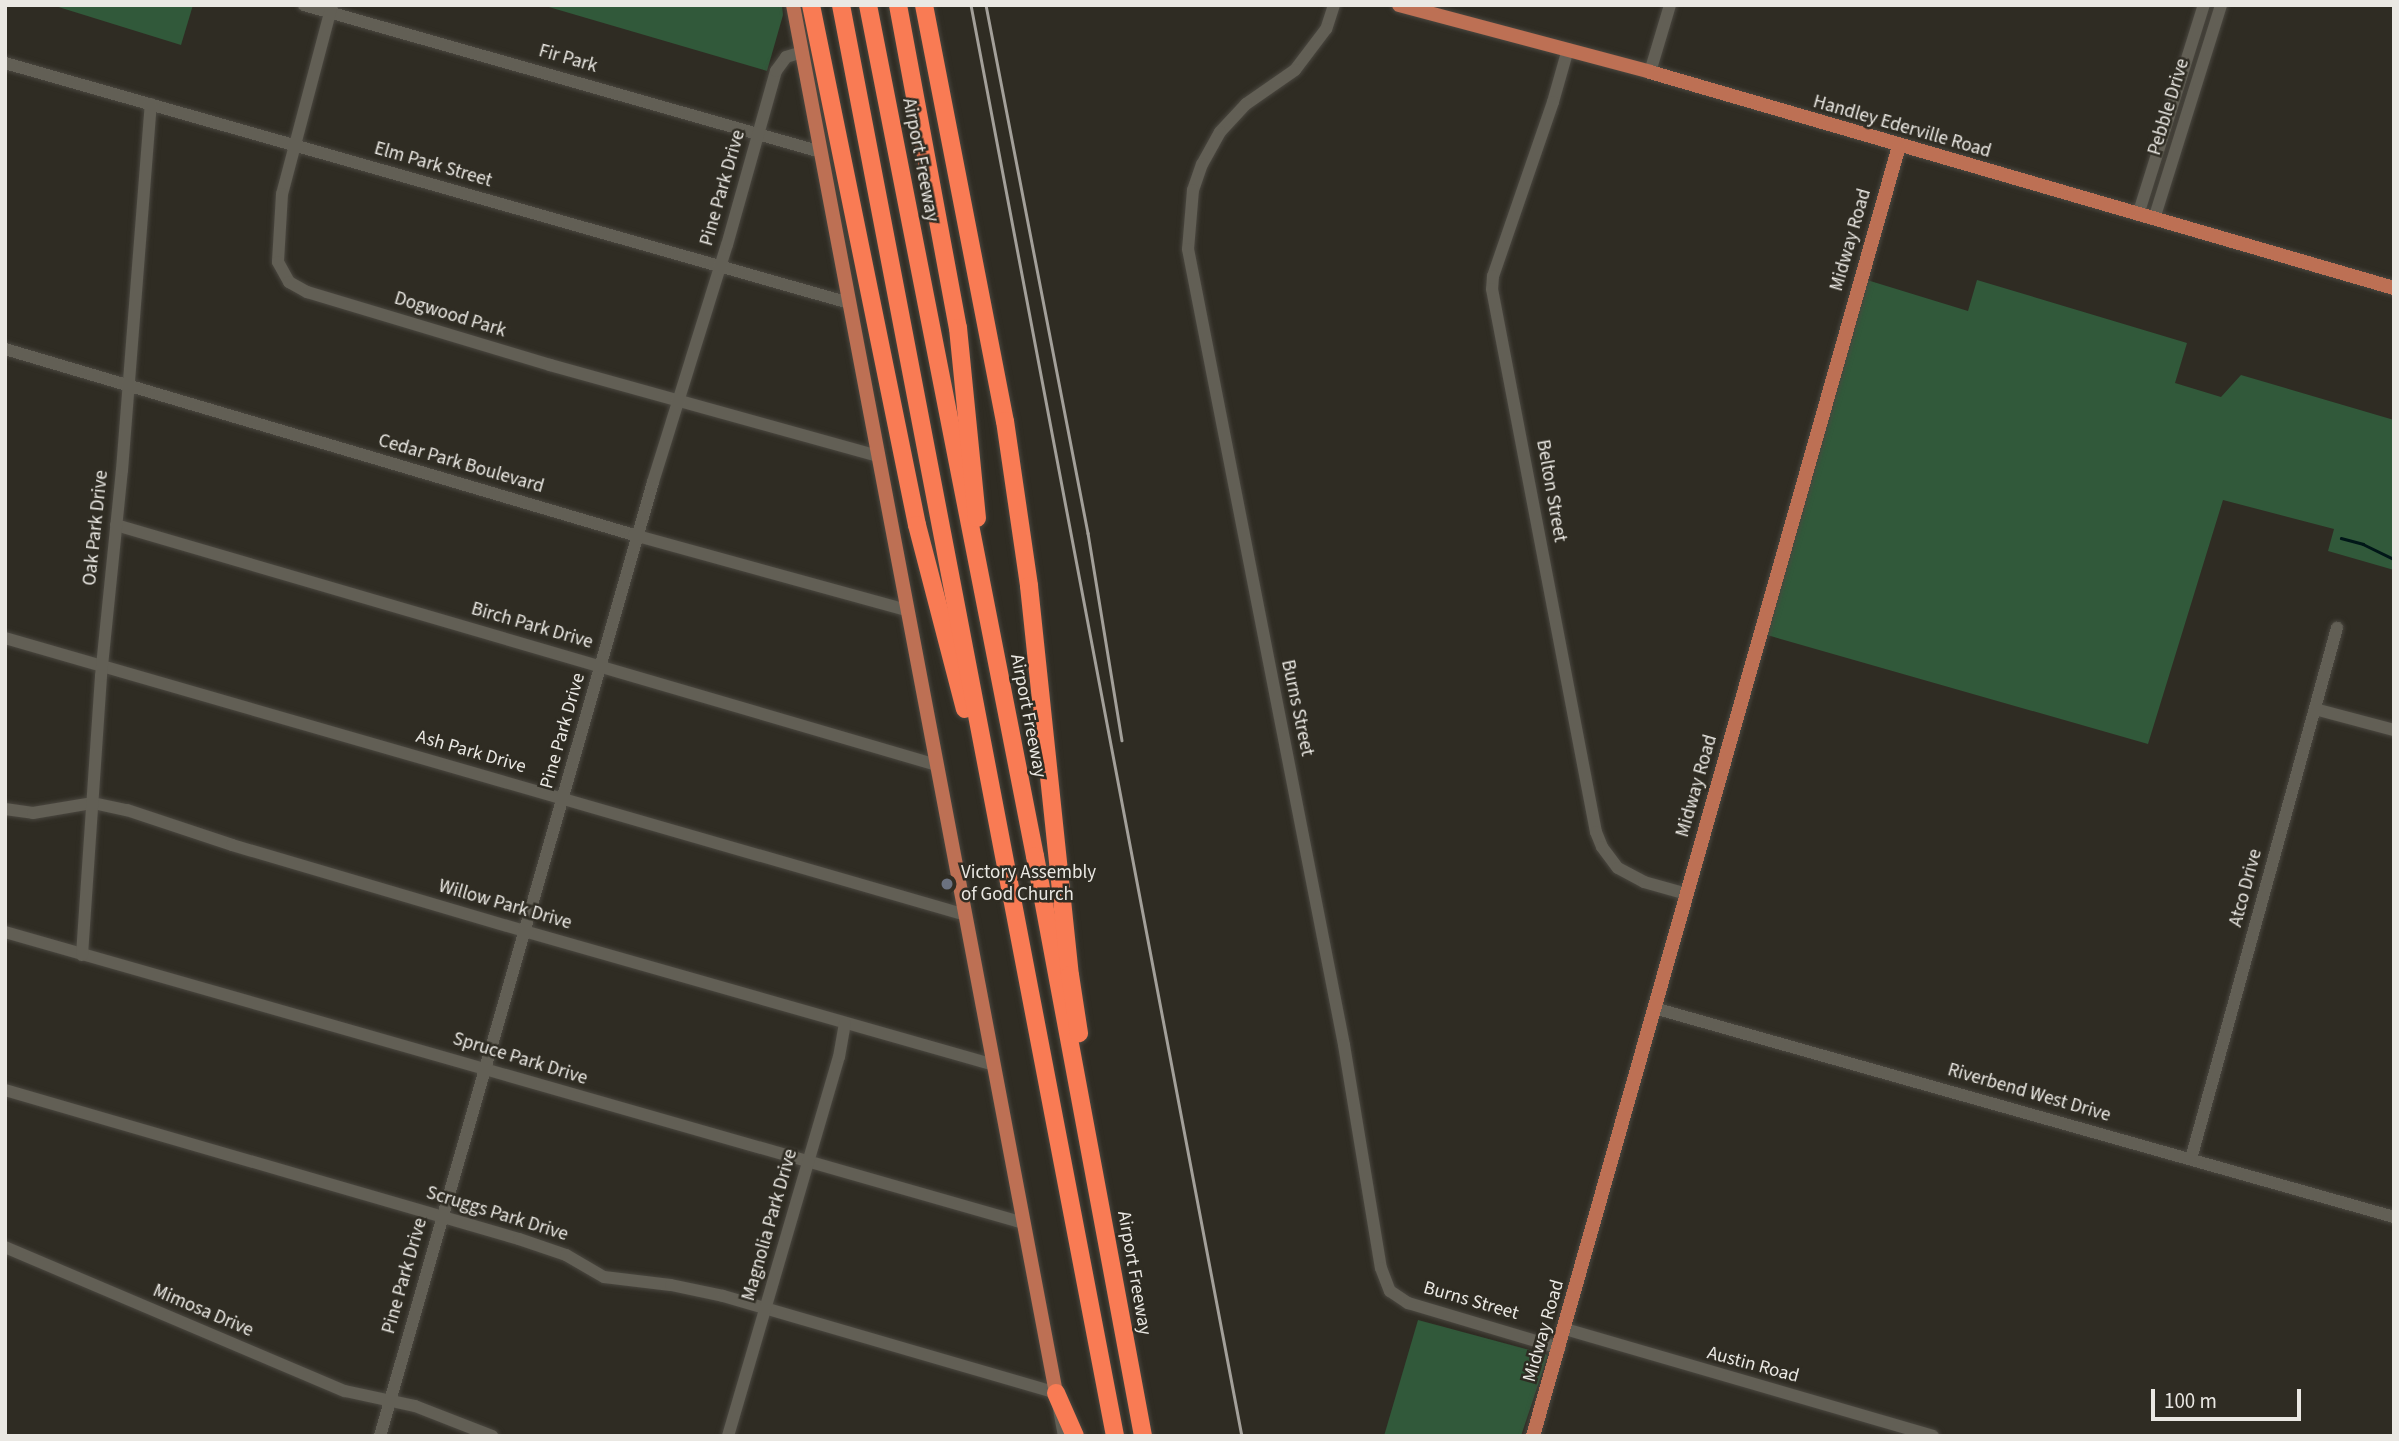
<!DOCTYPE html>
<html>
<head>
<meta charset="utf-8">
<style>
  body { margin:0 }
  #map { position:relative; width:2399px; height:1441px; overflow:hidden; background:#2f2c23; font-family:"Source Sans 3",sans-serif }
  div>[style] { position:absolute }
  .green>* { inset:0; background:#31593a }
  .stream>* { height:2.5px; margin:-1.25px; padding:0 1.25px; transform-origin:1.25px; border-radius:1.25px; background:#011718 }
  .roads { filter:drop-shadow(0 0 2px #4a4740) drop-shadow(0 0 2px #4a4740) }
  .minor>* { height:12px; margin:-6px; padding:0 6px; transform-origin:6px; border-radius:6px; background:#625f55 }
  .major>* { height:14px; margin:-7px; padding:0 7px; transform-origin:7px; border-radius:7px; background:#bd7054 }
  .highway>* { height:18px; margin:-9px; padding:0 9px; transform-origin:9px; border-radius:9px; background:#f97b54 }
  .rail>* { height:2.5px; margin:-1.25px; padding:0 1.25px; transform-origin:1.25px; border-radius:1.25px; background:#a3a09a }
  .dots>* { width:19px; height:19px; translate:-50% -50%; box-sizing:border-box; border:4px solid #2f2c23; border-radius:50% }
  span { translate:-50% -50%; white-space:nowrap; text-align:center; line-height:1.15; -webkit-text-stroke:5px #2f2c23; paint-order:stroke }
  .street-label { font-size:19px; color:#eae8e3 }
  .poi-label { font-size:19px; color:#eae8e3 }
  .left { translate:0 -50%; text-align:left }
  .frame { position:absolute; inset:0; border:7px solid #eae8e3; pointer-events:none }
  .scale { position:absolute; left:2151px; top:1389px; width:150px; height:32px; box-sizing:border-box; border:4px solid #eae8e3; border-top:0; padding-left:9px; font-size:21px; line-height:24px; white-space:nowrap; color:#eae8e3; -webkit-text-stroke:5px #2f2c23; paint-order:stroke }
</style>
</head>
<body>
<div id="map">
  <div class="green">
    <div style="clip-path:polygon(52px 5px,193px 5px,181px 45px)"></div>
    <div style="clip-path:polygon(542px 5px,782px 5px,783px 15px,767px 71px)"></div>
    <div style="clip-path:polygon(1867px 280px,1968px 311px,1977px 280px,2187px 343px,2175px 383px,2221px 397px,2241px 375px,2394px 420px,2394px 570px,2328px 551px,2334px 529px,2223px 500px,2148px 744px,1767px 635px)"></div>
    <div style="clip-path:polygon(1418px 1320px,1548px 1355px,1521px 1436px,1384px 1436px)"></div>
  </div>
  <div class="stream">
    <div style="left:2341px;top:538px;width:23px;rotate:15deg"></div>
    <div style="left:2363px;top:544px;width:34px;rotate:26deg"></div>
  </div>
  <div class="roads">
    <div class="minor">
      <div style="left:304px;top:5px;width:537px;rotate:15.87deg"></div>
      <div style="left:332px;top:5px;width:196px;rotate:104.8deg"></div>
      <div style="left:282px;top:194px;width:68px;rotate:93.4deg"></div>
      <div style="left:278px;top:262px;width:23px;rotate:61deg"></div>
      <div style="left:289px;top:282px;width:21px;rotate:29deg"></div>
      <div style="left:307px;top:292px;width:254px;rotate:16.7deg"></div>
      <div style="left:550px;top:365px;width:340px;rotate:15.5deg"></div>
      <div style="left:1334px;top:5px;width:25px;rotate:108deg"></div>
      <div style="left:1326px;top:29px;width:51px;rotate:127.1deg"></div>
      <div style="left:1295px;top:70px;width:60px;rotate:145.2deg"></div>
      <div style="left:1246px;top:104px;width:38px;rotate:133deg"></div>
      <div style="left:1220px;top:132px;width:37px;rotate:119deg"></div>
      <div style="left:1202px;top:164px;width:28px;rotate:109deg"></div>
      <div style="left:1193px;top:190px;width:59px;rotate:94.8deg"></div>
      <div style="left:1188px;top:249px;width:811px;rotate:78.91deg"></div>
      <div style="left:1344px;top:1045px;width:226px;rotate:80.6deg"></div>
      <div style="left:1381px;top:1268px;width:25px;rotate:69deg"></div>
      <div style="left:1390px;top:1291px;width:22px;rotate:34deg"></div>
      <div style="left:1408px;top:1303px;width:158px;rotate:16.6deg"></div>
      <div style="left:1568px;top:49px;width:55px;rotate:105.8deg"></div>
      <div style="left:1553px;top:102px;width:184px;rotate:109deg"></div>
      <div style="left:1493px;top:276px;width:13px;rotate:94deg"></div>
      <div style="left:1492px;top:289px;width:553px;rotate:79.16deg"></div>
      <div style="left:1596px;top:832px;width:16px;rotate:68deg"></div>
      <div style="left:1602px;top:847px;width:26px;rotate:53deg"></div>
      <div style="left:1618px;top:868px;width:30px;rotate:28deg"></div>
      <div style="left:1644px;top:882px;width:45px;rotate:15.6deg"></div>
      <div style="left:5px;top:63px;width:877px;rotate:15.87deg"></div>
      <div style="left:1650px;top:72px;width:70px;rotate:-73.4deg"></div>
      <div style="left:2138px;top:215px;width:220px;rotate:-72.6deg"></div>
      <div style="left:2154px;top:219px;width:224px;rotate:-72.6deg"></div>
      <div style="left:5px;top:349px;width:656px;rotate:16.47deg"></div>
      <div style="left:634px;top:535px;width:283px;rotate:15.4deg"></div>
      <div style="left:116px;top:525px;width:855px;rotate:16.3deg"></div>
      <div style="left:5px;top:638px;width:1000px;rotate:16.08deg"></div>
      <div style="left:2315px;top:709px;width:82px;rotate:14.9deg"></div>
      <div style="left:5px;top:809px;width:28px;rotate:8deg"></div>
      <div style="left:33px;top:813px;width:61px;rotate:-9.5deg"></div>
      <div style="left:93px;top:803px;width:35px;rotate:12deg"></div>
      <div style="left:127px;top:810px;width:111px;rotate:18.4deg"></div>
      <div style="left:232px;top:845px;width:304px;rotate:16.4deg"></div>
      <div style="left:524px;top:931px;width:489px;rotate:15.9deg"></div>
      <div style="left:5px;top:932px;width:1060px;rotate:15.94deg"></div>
      <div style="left:82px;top:955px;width:280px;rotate:-86.1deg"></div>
      <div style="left:101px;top:676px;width:207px;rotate:-84.2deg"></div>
      <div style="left:122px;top:470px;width:367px;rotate:-85.5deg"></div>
      <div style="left:1654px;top:1008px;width:769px;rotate:15.77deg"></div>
      <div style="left:5px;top:1090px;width:535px;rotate:16.17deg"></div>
      <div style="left:519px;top:1239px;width:50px;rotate:18.8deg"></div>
      <div style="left:566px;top:1255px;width:44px;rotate:30.1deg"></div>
      <div style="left:604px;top:1277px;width:67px;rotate:6.8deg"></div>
      <div style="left:671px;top:1285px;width:53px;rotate:11.9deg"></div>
      <div style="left:723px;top:1296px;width:347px;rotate:16.2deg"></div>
      <div style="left:1056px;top:1393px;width:44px;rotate:79.5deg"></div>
      <div style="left:2191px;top:1159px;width:551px;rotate:-74.63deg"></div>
      <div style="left:5px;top:1247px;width:369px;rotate:23deg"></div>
      <div style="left:345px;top:1391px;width:72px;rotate:12.1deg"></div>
      <div style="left:415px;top:1406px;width:83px;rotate:21.3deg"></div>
      <div style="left:1565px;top:1329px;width:383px;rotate:16.2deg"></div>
      <div style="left:380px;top:1436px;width:992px;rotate:-74.03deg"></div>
      <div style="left:653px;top:482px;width:248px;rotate:-72.7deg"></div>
      <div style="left:727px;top:245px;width:181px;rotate:-74.3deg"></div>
      <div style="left:776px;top:71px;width:17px;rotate:-54deg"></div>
      <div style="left:786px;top:57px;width:17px;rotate:-17deg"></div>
      <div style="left:728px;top:1436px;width:395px;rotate:-73.7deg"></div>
      <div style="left:839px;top:1057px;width:34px;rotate:-80deg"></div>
    </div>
    <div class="major">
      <div style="left:793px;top:5px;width:1413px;rotate:79.27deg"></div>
      <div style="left:1399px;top:5px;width:260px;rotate:14.9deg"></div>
      <div style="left:1650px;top:72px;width:775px;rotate:16.19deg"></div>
      <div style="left:1533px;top:1436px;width:1341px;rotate:-74.16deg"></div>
    </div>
    <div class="highway">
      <div style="left:811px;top:5px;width:531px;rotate:78.48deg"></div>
      <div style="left:917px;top:525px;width:190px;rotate:75.4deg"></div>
      <div style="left:841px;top:5px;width:1457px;rotate:79.16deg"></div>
      <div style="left:868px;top:5px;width:867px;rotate:78.9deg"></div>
      <div style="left:1035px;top:856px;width:590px;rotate:79.45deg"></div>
      <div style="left:898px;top:5px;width:329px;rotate:79.5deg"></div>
      <div style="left:958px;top:328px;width:191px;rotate:84.3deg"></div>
      <div style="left:924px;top:5px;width:424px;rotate:79deg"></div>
      <div style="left:1005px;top:421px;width:167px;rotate:81.7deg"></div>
      <div style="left:1029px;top:586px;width:391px;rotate:84deg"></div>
      <div style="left:1070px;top:975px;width:59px;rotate:81.2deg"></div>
      <div style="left:1056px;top:1393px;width:47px;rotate:66.2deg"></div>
    </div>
  </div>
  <div class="rail">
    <div style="left:971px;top:5px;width:1456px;rotate:79.28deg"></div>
    <div style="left:986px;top:5px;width:538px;rotate:79.07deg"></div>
    <div style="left:1088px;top:533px;width:210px;rotate:80.7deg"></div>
  </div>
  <div class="dots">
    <div style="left:947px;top:884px;background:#6b7280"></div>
  </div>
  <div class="street-label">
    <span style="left:568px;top:59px;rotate:16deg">Fir Park</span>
    <span style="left:2169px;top:107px;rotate:-73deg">Pebble Drive</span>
    <span style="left:1902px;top:127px;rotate:16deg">Handley Ederville Road</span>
    <span style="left:920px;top:160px;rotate:79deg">Airport Freeway</span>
    <span style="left:433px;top:165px;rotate:16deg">Elm Park Street</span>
    <span style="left:723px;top:188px;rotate:-74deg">Pine Park Drive</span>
    <span style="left:1851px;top:240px;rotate:-74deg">Midway Road</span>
    <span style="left:450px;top:315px;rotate:17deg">Dogwood Park</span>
    <span style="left:461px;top:464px;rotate:16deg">Cedar Park Boulevard</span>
    <span style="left:1551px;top:491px;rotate:80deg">Belton Street</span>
    <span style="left:96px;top:528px;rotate:-84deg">Oak Park Drive</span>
    <span style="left:532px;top:626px;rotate:16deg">Birch Park Drive</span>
    <span style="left:1297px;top:708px;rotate:78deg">Burns Street</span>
    <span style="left:1028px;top:716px;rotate:79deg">Airport Freeway</span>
    <span style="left:563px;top:731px;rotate:-74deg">Pine Park Drive</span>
    <span style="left:471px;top:752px;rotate:16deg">Ash Park Drive</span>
    <span style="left:1697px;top:786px;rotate:-74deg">Midway Road</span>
    <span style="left:2246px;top:888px;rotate:-75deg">Atco Drive</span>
    <span style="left:505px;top:905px;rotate:16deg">Willow Park Drive</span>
    <span style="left:520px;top:1059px;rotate:17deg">Spruce Park Drive</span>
    <span style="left:2029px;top:1093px;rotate:16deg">Riverbend West Drive</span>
    <span style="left:497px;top:1214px;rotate:17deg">Scruggs Park Drive</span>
    <span style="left:770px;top:1225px;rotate:-74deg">Magnolia Park Drive</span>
    <span style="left:1134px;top:1273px;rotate:80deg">Airport Freeway</span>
    <span style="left:405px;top:1276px;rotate:-74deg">Pine Park Drive</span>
    <span style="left:1471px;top:1301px;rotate:16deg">Burns Street</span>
    <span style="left:203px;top:1311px;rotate:23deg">Mimosa Drive</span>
    <span style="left:1544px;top:1331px;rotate:-74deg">Midway Road</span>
    <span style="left:1753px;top:1365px;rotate:15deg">Austin Road</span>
  </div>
  <div class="poi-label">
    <span class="left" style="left:961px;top:884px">Victory Assembly<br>of God Church</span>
  </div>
  <div class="frame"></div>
  <div class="scale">100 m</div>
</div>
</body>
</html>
